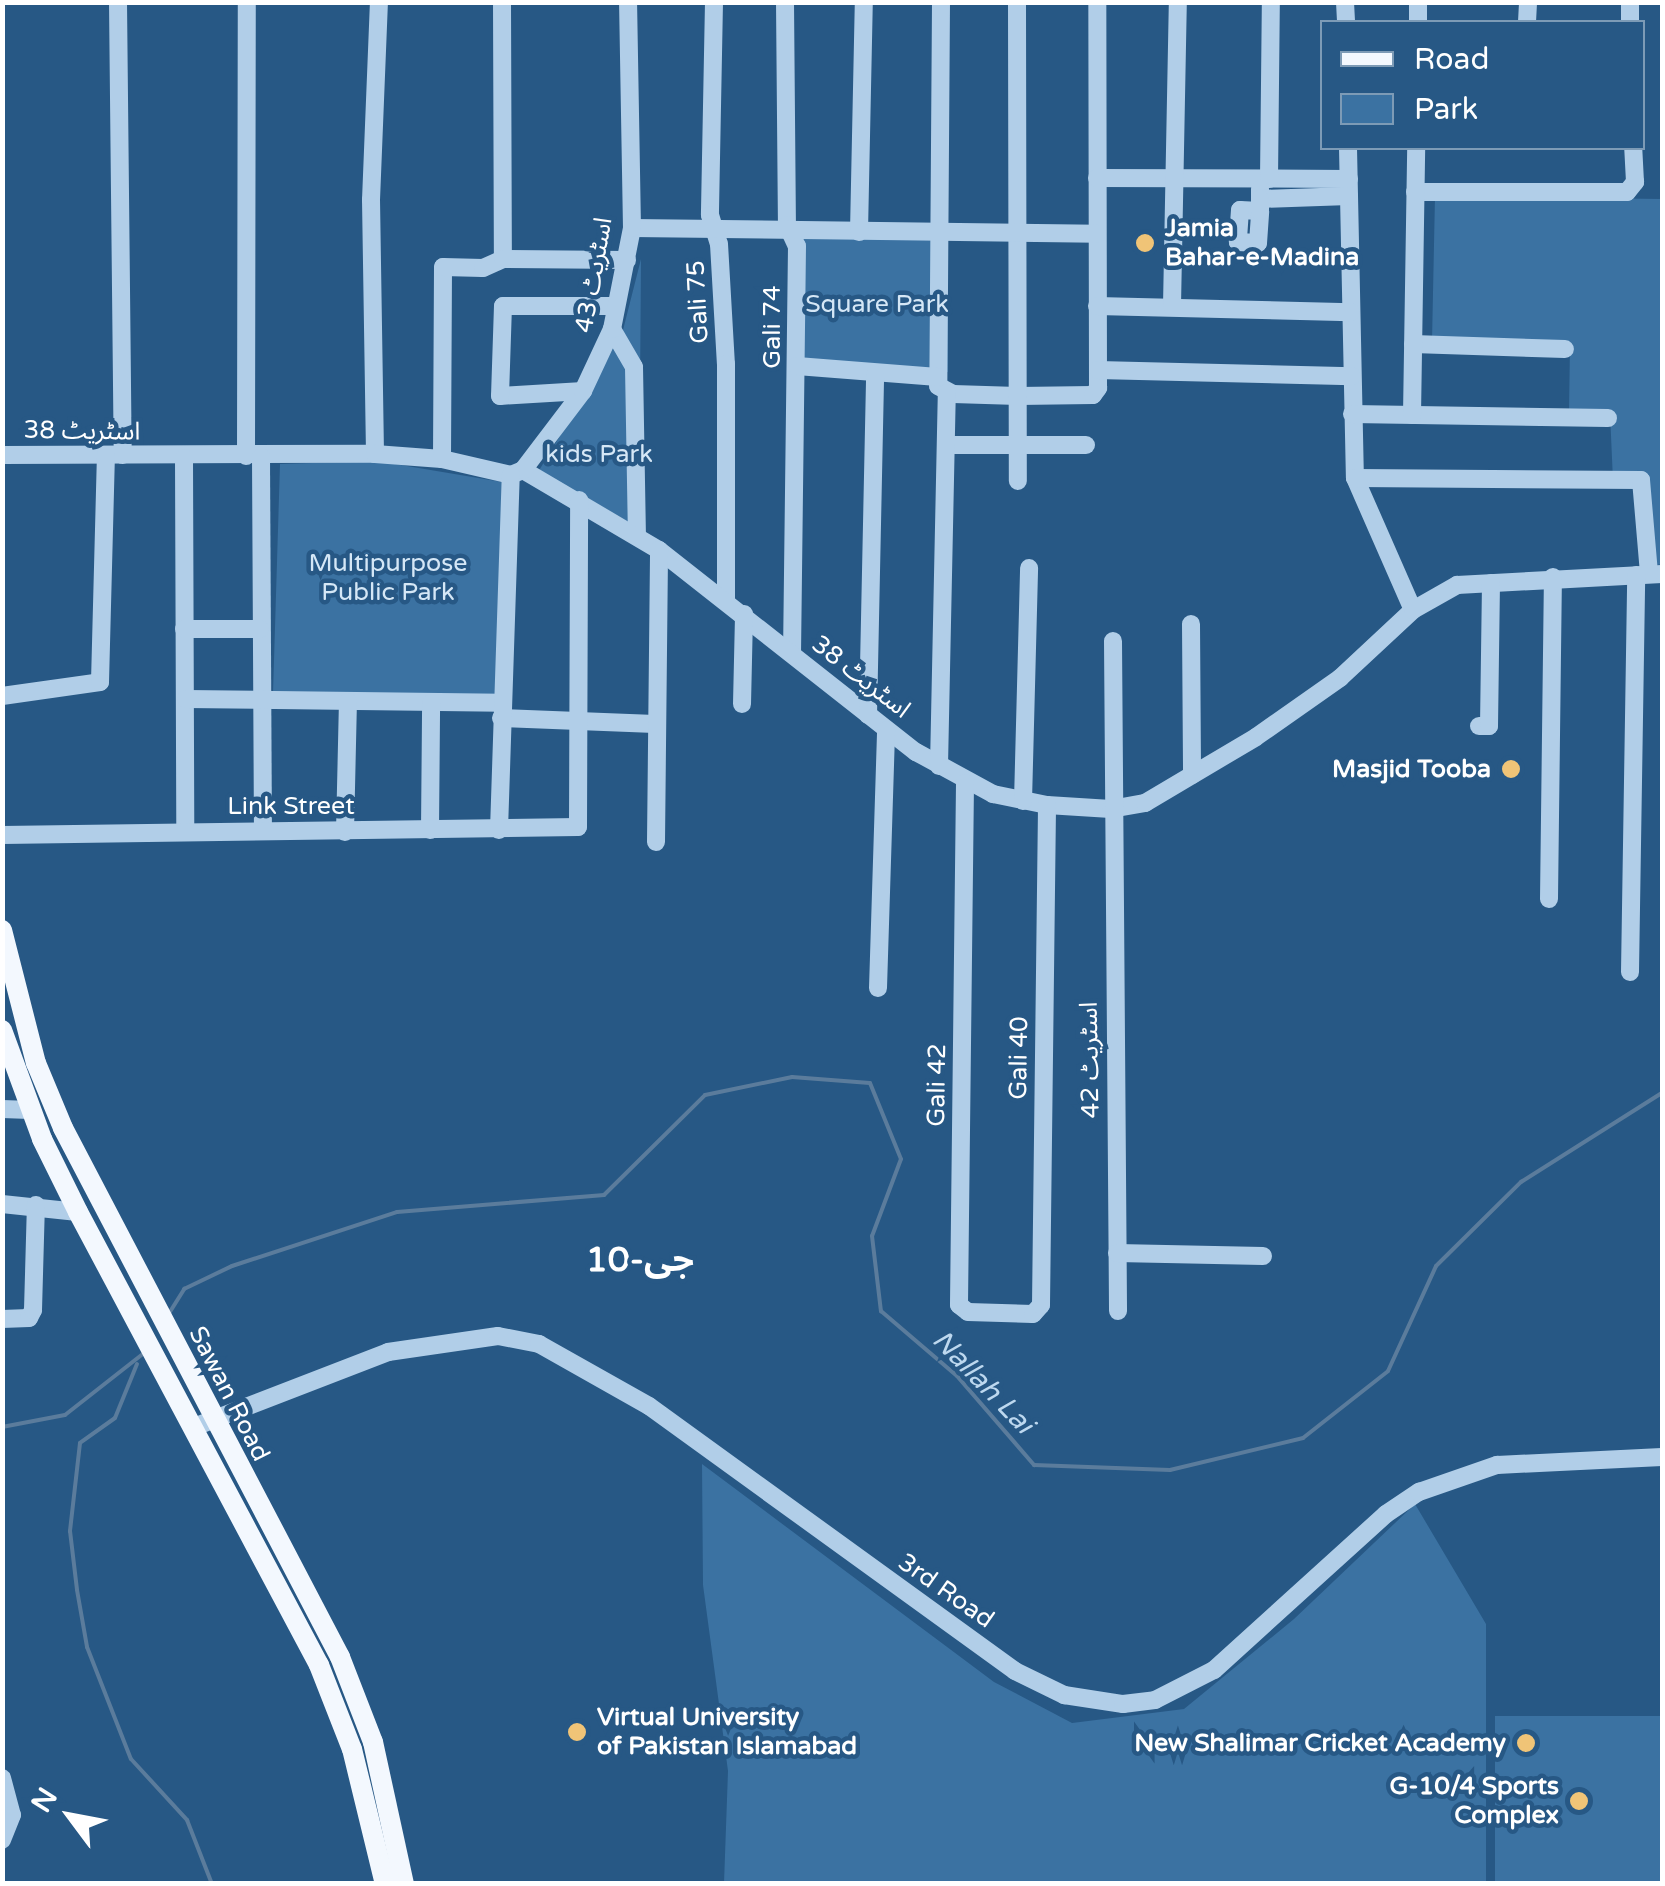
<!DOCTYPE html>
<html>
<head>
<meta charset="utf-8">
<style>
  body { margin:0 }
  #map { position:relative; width:1665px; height:1886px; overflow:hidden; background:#275885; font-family:"Varela Round","Noto Sans Arabic",sans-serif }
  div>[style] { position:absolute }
  .green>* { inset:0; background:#3b72a2; transform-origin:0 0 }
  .stream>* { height:4px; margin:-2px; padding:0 2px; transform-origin:2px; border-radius:2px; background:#5b7c9c }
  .minor>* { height:18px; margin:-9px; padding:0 9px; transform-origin:9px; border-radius:9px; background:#b1cee8 }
  .major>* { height:20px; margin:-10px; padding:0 10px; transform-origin:10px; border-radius:10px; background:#f3f8fe }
  .dots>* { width:28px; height:28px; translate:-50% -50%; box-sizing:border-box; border:5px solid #275885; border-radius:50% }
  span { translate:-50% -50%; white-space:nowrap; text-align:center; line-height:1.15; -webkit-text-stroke:9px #275885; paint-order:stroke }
  .poi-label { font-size:25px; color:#fff; font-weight:700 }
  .left { translate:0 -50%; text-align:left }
  .right { translate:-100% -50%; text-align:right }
  .street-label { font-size:25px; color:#fff }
  .park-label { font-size:25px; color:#d5e7f6 }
  .water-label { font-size:28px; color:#bdd8ef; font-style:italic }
  .district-label { font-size:35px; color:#fff; font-weight:700 }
  .frame { position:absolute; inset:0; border:5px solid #fff; pointer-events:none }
  .legend { position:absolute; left:1320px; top:20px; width:325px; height:130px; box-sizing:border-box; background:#275885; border:2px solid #7d9bb6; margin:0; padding:12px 18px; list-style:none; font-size:30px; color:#fff }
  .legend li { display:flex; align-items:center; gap:20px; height:50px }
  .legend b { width:50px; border:2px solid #7d9bb6 }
  .north { position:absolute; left:20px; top:1766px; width:100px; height:100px; -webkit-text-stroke:8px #275885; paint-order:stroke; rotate:302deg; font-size:28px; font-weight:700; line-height:40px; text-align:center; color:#fff }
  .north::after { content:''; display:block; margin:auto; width:35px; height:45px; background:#fff; clip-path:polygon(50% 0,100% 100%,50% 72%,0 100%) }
</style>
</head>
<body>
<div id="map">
  <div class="green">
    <div style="clip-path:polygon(1435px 196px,1662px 199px,1662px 564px,1648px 567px,1643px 481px,1613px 481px,1610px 413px,1569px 412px,1570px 345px,1432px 341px)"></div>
    <div style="left:804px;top:236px;width:144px;height:136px"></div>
    <div style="clip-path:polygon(641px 259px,639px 528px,579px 493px,535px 477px,622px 334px)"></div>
    <div style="clip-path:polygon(377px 461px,502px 482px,497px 696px,273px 693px,280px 464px)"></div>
    <div style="clip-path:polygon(702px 1464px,994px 1682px,1072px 1723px,1184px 1709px,1294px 1619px,1415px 1504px,1486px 1624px,1486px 1883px,724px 1883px,728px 1771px,703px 1585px)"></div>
    <div style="left:1662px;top:1716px;width:167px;height:167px;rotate:90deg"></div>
  </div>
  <div class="stream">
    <div style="left:168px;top:1315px;width:31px;rotate:-58deg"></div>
    <div style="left:184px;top:1289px;width:53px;rotate:-25.6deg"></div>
    <div style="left:232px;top:1266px;width:174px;rotate:-18.1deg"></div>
    <div style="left:397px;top:1212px;width:208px;rotate:-4.7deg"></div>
    <div style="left:604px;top:1195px;width:142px;rotate:-44.7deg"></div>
    <div style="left:705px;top:1095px;width:89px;rotate:-11.7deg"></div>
    <div style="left:792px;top:1077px;width:78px;rotate:4.4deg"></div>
    <div style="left:870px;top:1083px;width:82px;rotate:67.8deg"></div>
    <div style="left:901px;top:1159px;width:82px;rotate:110.6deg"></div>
    <div style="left:872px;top:1236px;width:76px;rotate:83.2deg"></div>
    <div style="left:881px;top:1311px;width:100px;rotate:40.5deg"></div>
    <div style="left:957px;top:1376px;width:118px;rotate:49.1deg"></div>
    <div style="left:1034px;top:1465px;width:136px;rotate:2.1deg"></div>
    <div style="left:1170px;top:1470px;width:137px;rotate:-13.5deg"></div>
    <div style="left:1303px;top:1438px;width:108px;rotate:-38.2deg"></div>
    <div style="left:1388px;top:1371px;width:115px;rotate:-65.4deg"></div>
    <div style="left:1436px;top:1266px;width:120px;rotate:-44.7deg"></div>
    <div style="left:1521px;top:1182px;width:167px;rotate:-32.3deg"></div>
    <div style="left:137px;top:1364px;width:58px;rotate:112.2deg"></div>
    <div style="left:115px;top:1418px;width:43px;rotate:144.5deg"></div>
    <div style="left:80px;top:1443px;width:89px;rotate:96.5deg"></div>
    <div style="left:70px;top:1531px;width:59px;rotate:83.2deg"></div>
    <div style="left:77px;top:1590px;width:58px;rotate:80deg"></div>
    <div style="left:87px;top:1647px;width:120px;rotate:68.6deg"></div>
    <div style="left:131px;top:1759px;width:83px;rotate:47.4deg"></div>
    <div style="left:187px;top:1820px;width:69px;rotate:68.7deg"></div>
    <div style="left:2px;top:1427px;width:64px;rotate:-10.8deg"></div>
    <div style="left:65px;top:1415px;width:100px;rotate:-38.1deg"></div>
  </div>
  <div class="minor">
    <div style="left:118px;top:2px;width:453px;rotate:89.4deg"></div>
    <div style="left:502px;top:2px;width:257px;rotate:89.8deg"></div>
    <div style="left:714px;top:2px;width:213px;rotate:91.1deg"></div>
    <div style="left:710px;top:215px;width:30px;rotate:73deg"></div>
    <div style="left:719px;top:244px;width:120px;rotate:86.7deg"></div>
    <div style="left:726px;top:364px;width:236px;rotate:90deg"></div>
    <div style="left:785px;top:2px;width:223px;rotate:89.5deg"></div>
    <div style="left:787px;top:225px;width:23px;rotate:65deg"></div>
    <div style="left:797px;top:246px;width:408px;rotate:90.7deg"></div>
    <div style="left:941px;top:2px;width:384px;rotate:90.4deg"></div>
    <div style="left:938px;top:386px;width:17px;rotate:28deg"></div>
    <div style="left:953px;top:394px;width:65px;rotate:1.8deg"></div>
    <div style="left:1018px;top:396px;width:75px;rotate:-0.8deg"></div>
    <div style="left:1093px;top:395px;width:9px;rotate:-54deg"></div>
    <div style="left:1098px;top:388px;width:386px;rotate:-90.1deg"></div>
    <div style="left:1017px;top:2px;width:479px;rotate:89.9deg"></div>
    <div style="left:1345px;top:2px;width:20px;rotate:87deg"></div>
    <div style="left:1630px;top:2px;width:20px;rotate:90deg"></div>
    <div style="left:1418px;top:22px;width:20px;rotate:-90deg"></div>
    <div style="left:1527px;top:22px;width:20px;rotate:-87deg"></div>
    <div style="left:1348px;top:148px;width:330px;rotate:88.8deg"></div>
    <div style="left:1355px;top:478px;width:144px;rotate:66.3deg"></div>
    <div style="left:1097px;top:178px;width:252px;rotate:0.2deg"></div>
    <div style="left:1269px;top:179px;width:177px;rotate:-89.4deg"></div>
    <div style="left:1260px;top:189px;width:10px;rotate:90deg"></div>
    <div style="left:1260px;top:199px;width:89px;rotate:-1.9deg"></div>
    <div style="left:1415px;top:192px;width:212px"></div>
    <div style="left:1627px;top:192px;width:13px;rotate:-51deg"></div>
    <div style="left:1635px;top:182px;width:34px;rotate:-93deg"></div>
    <div style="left:1260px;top:211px;width:20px;rotate:-177deg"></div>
    <div style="left:1240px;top:210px;width:32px;rotate:94deg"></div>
    <div style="left:1238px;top:242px;width:20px;rotate:3deg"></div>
    <div style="left:1258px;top:243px;width:32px;rotate:-86deg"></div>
    <div style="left:1260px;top:211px;width:12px;rotate:-90deg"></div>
    <div style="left:632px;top:228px;width:465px;rotate:0.7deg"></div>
    <div style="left:859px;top:232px;width:230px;rotate:-88.8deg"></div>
    <div style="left:1097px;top:306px;width:254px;rotate:1.4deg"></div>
    <div style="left:1172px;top:306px;width:304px;rotate:-88.9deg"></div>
    <div style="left:612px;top:329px;width:44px;rotate:59.9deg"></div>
    <div style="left:634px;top:367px;width:168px;rotate:89deg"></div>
    <div style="left:1413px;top:344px;width:152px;rotate:1.9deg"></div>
    <div style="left:797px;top:366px;width:141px;rotate:4.5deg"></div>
    <div style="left:1098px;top:370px;width:254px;rotate:1.4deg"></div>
    <div style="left:583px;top:391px;width:83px;rotate:176.6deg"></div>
    <div style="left:500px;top:396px;width:90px;rotate:-88.1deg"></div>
    <div style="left:503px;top:306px;width:113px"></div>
    <div style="left:1352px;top:414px;width:256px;rotate:0.9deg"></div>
    <div style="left:1412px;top:415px;width:267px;rotate:-89.1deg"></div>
    <div style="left:946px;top:445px;width:140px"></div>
    <div style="left:375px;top:454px;width:254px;rotate:-90.9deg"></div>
    <div style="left:371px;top:200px;width:198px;rotate:-87.7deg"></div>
    <div style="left:2px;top:455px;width:373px;rotate:-0.2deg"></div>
    <div style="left:375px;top:454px;width:67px;rotate:4.3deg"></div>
    <div style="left:442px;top:459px;width:71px;rotate:13.1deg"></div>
    <div style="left:511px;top:475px;width:13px;rotate:-23deg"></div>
    <div style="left:523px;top:470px;width:158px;rotate:30.5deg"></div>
    <div style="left:659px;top:550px;width:327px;rotate:38.2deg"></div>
    <div style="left:916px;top:752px;width:88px;rotate:28.6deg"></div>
    <div style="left:993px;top:794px;width:55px;rotate:11.5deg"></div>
    <div style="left:1047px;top:805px;width:64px;rotate:3.6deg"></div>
    <div style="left:1111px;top:809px;width:35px;rotate:-10deg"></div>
    <div style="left:1145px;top:803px;width:129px;rotate:-30.7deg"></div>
    <div style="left:1256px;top:737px;width:103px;rotate:-35.1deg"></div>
    <div style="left:1340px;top:678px;width:100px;rotate:-43deg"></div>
    <div style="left:1413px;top:610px;width:51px;rotate:-29.6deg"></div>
    <div style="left:1457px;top:585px;width:205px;rotate:-3.1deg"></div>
    <div style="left:246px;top:456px;width:454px;rotate:-89.9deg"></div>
    <div style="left:261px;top:457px;width:374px;rotate:89.7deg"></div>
    <div style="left:184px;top:458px;width:372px;rotate:89.8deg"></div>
    <div style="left:442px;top:459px;width:192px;rotate:-89.7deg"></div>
    <div style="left:443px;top:267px;width:40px;rotate:1.4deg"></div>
    <div style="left:483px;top:268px;width:22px;rotate:-24deg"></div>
    <div style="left:503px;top:259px;width:124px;rotate:0.5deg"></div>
    <div style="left:523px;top:470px;width:99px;rotate:-52.8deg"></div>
    <div style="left:583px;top:391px;width:68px;rotate:-64.9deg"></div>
    <div style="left:612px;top:329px;width:103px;rotate:-78.8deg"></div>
    <div style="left:632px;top:228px;width:226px;rotate:-91deg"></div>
    <div style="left:1355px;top:478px;width:286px;rotate:0.4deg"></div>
    <div style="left:1641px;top:480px;width:94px;rotate:85.1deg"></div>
    <div style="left:1191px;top:624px;width:151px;rotate:89.6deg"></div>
    <div style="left:184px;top:629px;width:76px"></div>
    <div style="left:1113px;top:641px;width:670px;rotate:89.57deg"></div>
    <div style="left:2px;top:696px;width:99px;rotate:-8.1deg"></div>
    <div style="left:100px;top:682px;width:227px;rotate:-88.5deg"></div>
    <div style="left:186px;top:699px;width:315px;rotate:0.7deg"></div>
    <div style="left:742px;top:704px;width:90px;rotate:-88.7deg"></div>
    <div style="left:868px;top:715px;width:340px;rotate:-88.8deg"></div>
    <div style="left:501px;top:718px;width:154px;rotate:2.2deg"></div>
    <div style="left:1479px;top:726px;width:10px"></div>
    <div style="left:1489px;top:726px;width:143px;rotate:-89.2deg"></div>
    <div style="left:939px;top:766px;width:373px;rotate:-88.8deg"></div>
    <div style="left:965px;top:783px;width:522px;rotate:90.66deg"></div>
    <div style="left:959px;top:1305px;width:11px;rotate:38deg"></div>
    <div style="left:968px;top:1312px;width:65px;rotate:1.8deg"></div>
    <div style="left:1033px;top:1314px;width:12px;rotate:-48deg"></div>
    <div style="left:1041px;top:1305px;width:500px;rotate:-89.31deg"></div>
    <div style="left:1023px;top:801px;width:233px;rotate:-88.5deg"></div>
    <div style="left:430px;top:830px;width:127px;rotate:-89.5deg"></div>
    <div style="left:499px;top:830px;width:355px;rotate:-88.1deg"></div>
    <div style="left:345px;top:832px;width:130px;rotate:-88.7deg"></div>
    <div style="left:2px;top:835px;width:576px;rotate:-0.8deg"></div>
    <div style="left:578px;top:827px;width:327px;rotate:-89.8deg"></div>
    <div style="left:656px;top:842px;width:292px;rotate:-89.4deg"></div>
    <div style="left:1549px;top:899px;width:322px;rotate:-89.3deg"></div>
    <div style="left:1630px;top:972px;width:397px;rotate:-89.1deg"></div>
    <div style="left:878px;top:988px;width:258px;rotate:-88.2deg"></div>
    <div style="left:2px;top:1109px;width:28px;rotate:2deg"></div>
    <div style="left:2px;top:1204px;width:76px;rotate:6deg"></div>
    <div style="left:1117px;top:1253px;width:146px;rotate:1.2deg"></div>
    <div style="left:2px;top:1319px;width:27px;rotate:-2deg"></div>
    <div style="left:29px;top:1318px;width:9px;rotate:-63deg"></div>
    <div style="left:33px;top:1310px;width:105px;rotate:-88.4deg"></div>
    <div style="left:194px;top:1427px;width:208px;rotate:-21.1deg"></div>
    <div style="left:388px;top:1352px;width:111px;rotate:-8.3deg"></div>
    <div style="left:498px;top:1336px;width:42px;rotate:11deg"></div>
    <div style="left:539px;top:1344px;width:126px;rotate:29.4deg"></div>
    <div style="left:649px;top:1406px;width:452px;rotate:35.9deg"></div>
    <div style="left:1015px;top:1671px;width:55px;rotate:26.1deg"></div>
    <div style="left:1064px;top:1695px;width:60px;rotate:8.7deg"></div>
    <div style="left:1123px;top:1704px;width:32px;rotate:-7deg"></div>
    <div style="left:1155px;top:1700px;width:66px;rotate:-27deg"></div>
    <div style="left:1214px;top:1670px;width:232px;rotate:-42.2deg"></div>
    <div style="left:1386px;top:1514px;width:40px;rotate:-34deg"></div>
    <div style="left:1419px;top:1492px;width:83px;rotate:-19.1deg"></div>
    <div style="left:1497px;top:1465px;width:165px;rotate:-2.8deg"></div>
    <div style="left:2px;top:1778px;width:38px;rotate:75deg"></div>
    <div style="left:12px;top:1815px;width:27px;rotate:112deg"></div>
  </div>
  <div class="major">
    <div style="left:2px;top:930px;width:137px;rotate:75.7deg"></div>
    <div style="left:36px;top:1063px;width:70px;rotate:67.4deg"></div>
    <div style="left:63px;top:1128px;width:597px;rotate:62.36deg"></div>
    <div style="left:340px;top:1657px;width:91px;rotate:68.8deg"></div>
    <div style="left:373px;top:1742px;width:145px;rotate:77.7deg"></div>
    <div style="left:2px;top:1030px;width:116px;rotate:69.8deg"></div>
    <div style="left:42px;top:1139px;width:81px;rotate:63.7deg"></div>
    <div style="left:78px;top:1212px;width:513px;rotate:61.99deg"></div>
    <div style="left:319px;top:1665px;width:90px;rotate:68.6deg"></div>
    <div style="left:352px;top:1749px;width:139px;rotate:76.3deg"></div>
  </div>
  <div class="dots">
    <div style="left:1145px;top:243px;background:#f0c477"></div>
    <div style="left:1511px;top:769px;background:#f0c477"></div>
    <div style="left:577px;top:1732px;background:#f0c477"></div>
    <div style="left:1526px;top:1743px;background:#f0c477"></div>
    <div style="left:1579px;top:1801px;background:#f0c477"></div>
  </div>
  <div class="poi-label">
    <span class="left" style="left:1165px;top:243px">Jamia<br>Bahar-e-Madina</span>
    <span class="right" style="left:1491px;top:769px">Masjid Tooba</span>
    <span class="left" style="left:597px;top:1732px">Virtual University<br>of Pakistan Islamabad</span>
    <span class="right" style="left:1506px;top:1743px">New Shalimar Cricket Academy</span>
    <span class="right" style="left:1559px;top:1801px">G-10/4 Sports<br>Complex</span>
  </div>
  <div class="street-label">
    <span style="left:594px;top:275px;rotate:-80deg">اسٹریٹ 43</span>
    <span style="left:698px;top:302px;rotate:-93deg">Gali 75</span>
    <span style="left:772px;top:327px;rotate:-90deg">Gali 74</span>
    <span style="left:82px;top:431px;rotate:1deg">اسٹریٹ 38</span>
    <span style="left:861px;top:677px;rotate:38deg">اسٹریٹ 38</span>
    <span style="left:291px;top:806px">Link Street</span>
    <span style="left:1019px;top:1058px;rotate:-89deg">Gali 40</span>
    <span style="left:1090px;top:1060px;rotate:-91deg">اسٹریٹ 42</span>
    <span style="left:937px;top:1085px;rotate:-89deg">Gali 42</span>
    <span style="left:229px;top:1394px;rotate:63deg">Sawan Road</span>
    <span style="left:946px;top:1591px;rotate:35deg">3rd Road</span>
  </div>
  <div class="park-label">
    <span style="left:877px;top:304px">Square Park</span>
    <span style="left:599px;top:454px">kids Park</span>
    <span style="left:388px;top:578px">Multipurpose<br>Public Park</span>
  </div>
  <div class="water-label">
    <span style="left:983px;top:1382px;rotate:46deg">Nallah Lai</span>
  </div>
  <div class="district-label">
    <span style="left:640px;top:1260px">جی-10</span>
  </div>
  <div class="frame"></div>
  <ul class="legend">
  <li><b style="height:12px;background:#f3f8fe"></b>Road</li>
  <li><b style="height:28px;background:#3b72a2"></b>Park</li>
  </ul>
  <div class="north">N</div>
</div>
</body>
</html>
